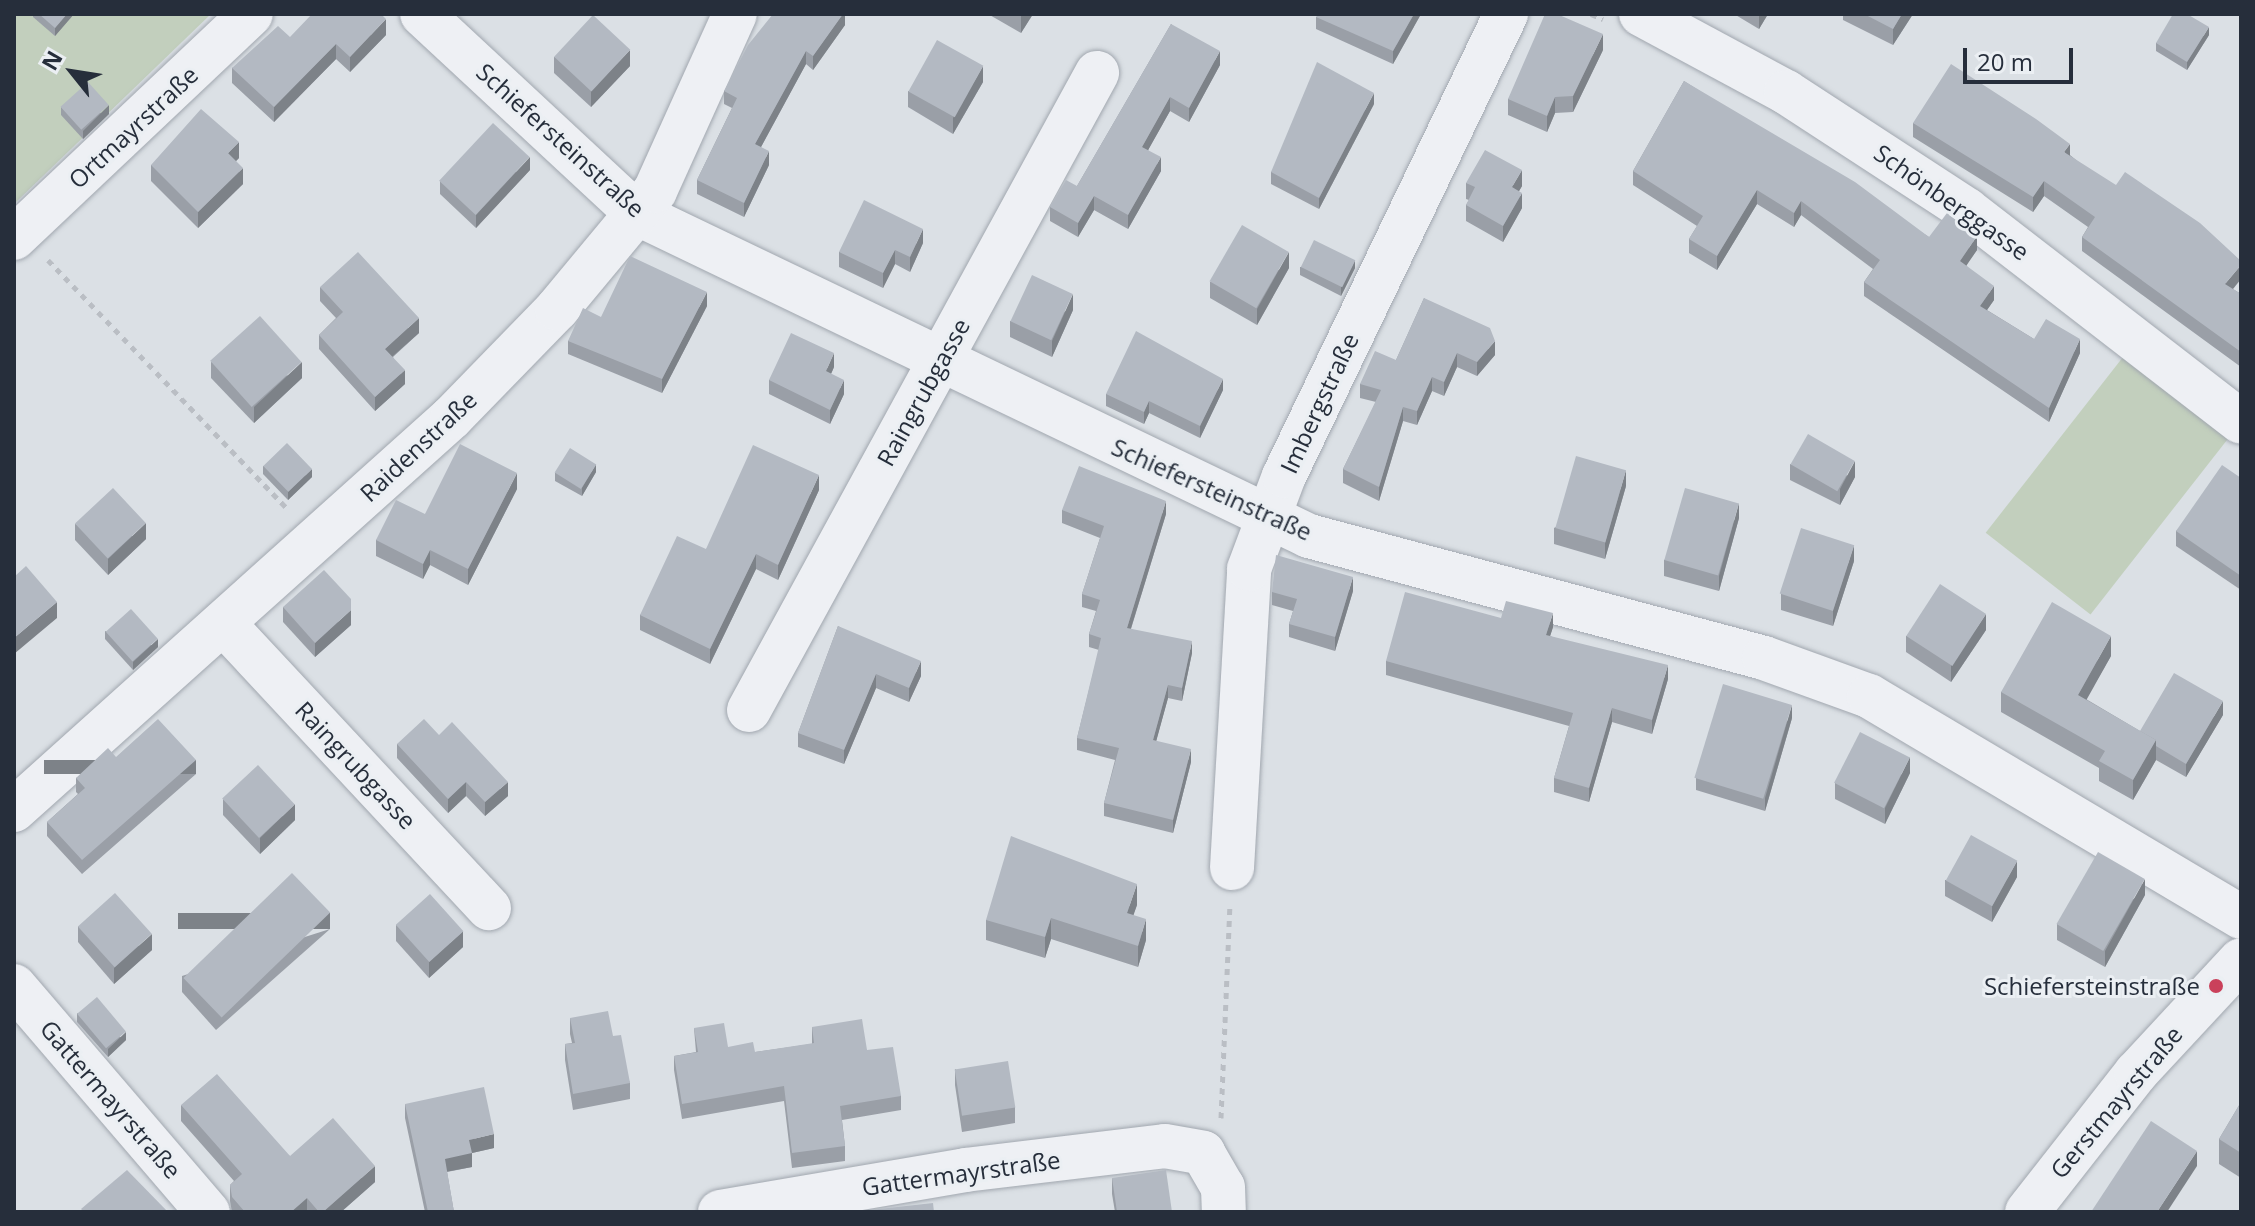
<!DOCTYPE html>
<html>
<head>
<meta charset="utf-8">
<style>
  body { margin:0 }
  #map { position:relative; width:2255px; height:1226px; overflow:hidden; background:#dbe0e5; font-family:"Open Sans",sans-serif }
  div>[style] { position:absolute }
  .green>* { inset:0; background:#c2cfbd; transform-origin:0 0 }
  .path>* { height:5px; margin-top:-2.5px; transform-origin:0; background:repeating-linear-gradient(90deg,#babec4 0 6px,transparent 0 12px) }
  .roads { filter:drop-shadow(0 0 2px #a1a7af) drop-shadow(0 0 2px #a1a7af) }
  .minor>* { height:44px; margin:-22px; padding:0 22px; transform-origin:22px; border-radius:22px; background:#eef0f4 }
  .wall>* { inset:0; background:#9a9fa7 }
  .shaded-wall>* { inset:0; background:#7d8288; transform-origin:0 0 }
  .building>* { inset:0; background:#b3b9c2; transform-origin:0 0 }
  .dots>* { width:22px; height:22px; translate:-50% -50%; box-sizing:border-box; border:4px solid #ebeff3; border-radius:50% }
  span { translate:-50% -50%; white-space:nowrap; text-align:center; line-height:1.15; -webkit-text-stroke:6px #ebeff3; paint-order:stroke }
  .street-label { font-size:24px; color:#262e3b }
  .poi-label { font-size:24px; color:#262e3b }
  .right { translate:-100% -50%; text-align:right }
  .frame { position:absolute; inset:0; border:16px solid #262e3b; pointer-events:none }
  .north { position:absolute; left:32px; top:32px; width:80px; height:80px; -webkit-text-stroke:6px #ebeff3; paint-order:stroke; rotate:300deg; font-size:22px; font-weight:700; line-height:32px; text-align:center; color:#262e3b }
  .north::after { content:''; display:block; margin:auto; width:28px; height:36px; background:#262e3b; clip-path:polygon(50% 0,100% 100%,50% 72%,0 100%) }
  .scale { position:absolute; left:1963px; top:48px; width:110px; height:36px; box-sizing:border-box; border:4px solid #262e3b; border-top:0; padding-left:10px; font-size:24px; line-height:28px; white-space:nowrap; color:#262e3b; -webkit-text-stroke:6px #ebeff3; paint-order:stroke }
</style>
</head>
<body>
<div id="map">
  <div class="green">
    <div style="clip-path:polygon(14px 14px,211px 14px,14px 204px)"></div>
    <div style="left:2123px;top:357px;width:133px;height:223px;rotate:38deg"></div>
  </div>
  <div class="path">
    <div style="left:1591px;top:14px;width:13px;rotate:23deg"></div>
    <div style="left:48px;top:260px;width:346px;rotate:46.1deg"></div>
    <div style="left:1221px;top:1118px;width:213px;rotate:-87.6deg"></div>
  </div>
  <div class="roads">
    <div class="minor">
      <div style="left:422px;top:14px;width:292px;rotate:42.9deg"></div>
      <div style="left:636px;top:213px;width:746px;rotate:25.64deg"></div>
      <div style="left:1309px;top:536px;width:471px;rotate:15deg"></div>
      <div style="left:1764px;top:658px;width:112px;rotate:19.9deg"></div>
      <div style="left:1869px;top:696px;width:433px;rotate:30.7deg"></div>
      <div style="left:1641px;top:14px;width:165px;rotate:28.3deg"></div>
      <div style="left:1786px;top:92px;width:216px;rotate:33.1deg"></div>
      <div style="left:1967px;top:210px;width:346px;rotate:37.7deg"></div>
      <div style="left:14px;top:238px;width:326px;rotate:-43.4deg"></div>
      <div style="left:223px;top:623px;width:390px;rotate:47deg"></div>
      <div style="left:749px;top:710px;width:726px;rotate:-61.35deg"></div>
      <div style="left:14px;top:810px;width:588px;rotate:-41.9deg"></div>
      <div style="left:452px;top:417px;width:151px;rotate:-45.8deg"></div>
      <div style="left:557px;top:309px;width:153px;rotate:-50.3deg"></div>
      <div style="left:655px;top:191px;width:194px;rotate:-65.7deg"></div>
      <div style="left:1232px;top:868px;width:299px;rotate:-86.7deg"></div>
      <div style="left:1249px;top:569px;width:99px;rotate:-69.4deg"></div>
      <div style="left:1284px;top:476px;width:513px;rotate:-64.33deg"></div>
      <div style="left:14px;top:986px;width:298px;rotate:49.4deg"></div>
      <div style="left:720px;top:1212px;width:249px;rotate:-9.7deg"></div>
      <div style="left:965px;top:1170px;width:201px;rotate:-6.8deg"></div>
      <div style="left:1165px;top:1146px;width:39px;rotate:10deg"></div>
      <div style="left:1203px;top:1153px;width:39px;rotate:60deg"></div>
      <div style="left:1223px;top:1187px;width:25px;rotate:88deg"></div>
      <div style="left:2027px;top:1212px;width:177px;rotate:-51.9deg"></div>
      <div style="left:2136px;top:1073px;width:154px;rotate:-47.1deg"></div>
    </div>
  </div>
  <div class="wall">
    <div style="clip-path:polygon(33px 14px,74px 14px,55px 36px,33px 17px)"></div>
    <div style="clip-path:polygon(845px 14px,845px 25px,813px 70px,806px 64px,761px 147px,769px 165px,744px 217px,697px 194px,697px 180px,732px 108px,724px 104px,724px 91px)"></div>
    <div style="clip-path:polygon(988px 14px,1033px 14px,1021px 33px)"></div>
    <div style="clip-path:polygon(1421px 14px,1393px 64px,1316px 29px,1316px 17px)"></div>
    <div style="clip-path:polygon(1734px 14px,1768px 14px,1759px 29px)"></div>
    <div style="clip-path:polygon(1843px 14px,1913px 14px,1893px 45px,1843px 20px)"></div>
    <div style="clip-path:polygon(1171px 24px,1220px 65px,1189px 122px,1170px 111px,1148px 150px,1161px 171px,1128px 229px,1094px 210px,1078px 237px,1050px 221px,1050px 207px,1077px 186px)"></div>
    <div style="clip-path:polygon(386px 35px,350px 72px,336px 59px,274px 122px,232px 83px,232px 68px,290px 37px)"></div>
    <div style="clip-path:polygon(2209px 35px,2187px 70px,2156px 51px,2156px 43px)"></div>
    <div style="clip-path:polygon(1603px 50px,1573px 112px,1555px 113px,1547px 132px,1508px 115px,1508px 99px)"></div>
    <div style="clip-path:polygon(554px 57px,630px 66px,591px 107px,554px 73px)"></div>
    <div style="clip-path:polygon(1684px 81px,1929px 237px,1977px 250px,1966px 265px,1994px 300px,1987px 310px,2034px 339px,2080px 353px,2049px 422px,1864px 296px,1864px 282px,1873px 269px,1801px 215px,1794px 227px,1757px 204px,1717px 270px,1689px 253px,1689px 239px,1697px 226px,1633px 185px,1633px 171px)"></div>
    <div style="clip-path:polygon(983px 82px,953px 134px,908px 107px,908px 91px)"></div>
    <div style="clip-path:polygon(1374px 104px,1319px 209px,1271px 184px,1271px 172px)"></div>
    <div style="clip-path:polygon(61px 107px,109px 114px,83px 139px,61px 115px)"></div>
    <div style="clip-path:polygon(1913px 123px,2070px 155px,2233px 289px,2241px 294px,2241px 367px,2082px 251px,2082px 237px,2088px 227px,2044px 196px,2033px 212px,1913px 137px)"></div>
    <div style="clip-path:polygon(239px 158px,236px 161px,243px 184px,198px 228px,151px 181px,151px 165px)"></div>
    <div style="clip-path:polygon(530px 170px,476px 228px,440px 194px,440px 181px)"></div>
    <div style="clip-path:polygon(1466px 183px,1522px 186px,1519px 191px,1522px 208px,1503px 242px,1466px 221px,1466px 205px,1469px 200px,1466px 199px)"></div>
    <div style="clip-path:polygon(923px 243px,910px 272px,895px 264px,883px 288px,839px 267px,839px 252px)"></div>
    <div style="clip-path:polygon(1300px 267px,1355px 268px,1341px 296px,1300px 275px)"></div>
    <div style="clip-path:polygon(1289px 268px,1257px 325px,1210px 298px,1210px 282px)"></div>
    <div style="clip-path:polygon(320px 287px,419px 333px,393px 357px,405px 384px,375px 411px,319px 349px,319px 335px,336px 318px,320px 301px)"></div>
    <div style="clip-path:polygon(1424px 298px,1495px 355px,1477px 376px,1457px 367px,1444px 396px,1432px 391px,1417px 425px,1403px 421px,1379px 501px,1343px 483px,1343px 469px,1376px 402px,1360px 398px,1360px 384px,1396px 360px)"></div>
    <div style="clip-path:polygon(707px 306px,662px 393px,568px 354px,568px 341px,601px 317px)"></div>
    <div style="clip-path:polygon(1073px 310px,1052px 357px,1010px 337px,1010px 321px)"></div>
    <div style="clip-path:polygon(211px 362px,302px 378px,254px 423px,211px 378px)"></div>
    <div style="clip-path:polygon(834px 367px,831px 374px,844px 394px,830px 424px,769px 394px,769px 380px)"></div>
    <div style="clip-path:polygon(1223px 390px,1200px 438px,1149px 413px,1144px 424px,1106px 406px,1106px 394px)"></div>
    <div style="clip-path:polygon(1790px 464px,1855px 477px,1840px 505px,1790px 480px)"></div>
    <div style="clip-path:polygon(263px 466px,312px 477px,288px 500px,263px 474px)"></div>
    <div style="clip-path:polygon(596px 472px,582px 496px,555px 481px,555px 473px)"></div>
    <div style="clip-path:polygon(2241px 478px,2241px 590px,2176px 546px,2176px 531px)"></div>
    <div style="clip-path:polygon(1626px 486px,1605px 559px,1554px 544px,1554px 528px)"></div>
    <div style="clip-path:polygon(517px 489px,468px 585px,430px 565px,423px 579px,376px 556px,376px 540px,425px 514px)"></div>
    <div style="clip-path:polygon(819px 490px,778px 580px,756px 569px,710px 664px,640px 630px,640px 615px,706px 549px)"></div>
    <div style="clip-path:polygon(1062px 510px,1166px 514px,1131px 629px,1192px 653px,1182px 701px,1168px 698px,1156px 741px,1191px 762px,1173px 833px,1104px 816px,1104px 803px,1115px 760px,1077px 750px,1077px 738px,1099px 650px,1089px 647px,1089px 634px,1096px 611px,1082px 607px,1082px 594px,1100px 538px,1062px 523px)"></div>
    <div style="clip-path:polygon(1739px 518px,1719px 591px,1664px 576px,1664px 560px)"></div>
    <div style="clip-path:polygon(75px 524px,146px 539px,108px 575px,75px 540px)"></div>
    <div style="clip-path:polygon(1854px 561px,1833px 626px,1781px 610px,1781px 594px)"></div>
    <div style="clip-path:polygon(1353px 591px,1335px 651px,1289px 637px,1289px 624px,1293px 611px,1272px 605px,1272px 592px)"></div>
    <div style="clip-path:polygon(283px 607px,351px 625px,315px 657px,283px 622px)"></div>
    <div style="clip-path:polygon(1501px 618px,1553px 627px,1550px 636px,1668px 679px,1652px 734px,1612px 722px,1589px 802px,1554px 792px,1554px 778px,1569px 726px,1386px 675px,1386px 661px)"></div>
    <div style="clip-path:polygon(838px 626px,921px 676px,909px 702px,876px 688px,844px 764px,798px 747px,798px 733px)"></div>
    <div style="clip-path:polygon(1986px 630px,1951px 682px,1906px 652px,1906px 636px)"></div>
    <div style="clip-path:polygon(105px 631px,158px 647px,133px 670px,105px 639px)"></div>
    <div style="clip-path:polygon(2111px 656px,2086px 699px,2140px 731px,2223px 715px,2186px 777px,2156px 760px,2133px 800px,2099px 781px,2099px 768px,2001px 712px,2001px 692px)"></div>
    <div style="clip-path:polygon(1792px 718px,1765px 811px,1696px 790px,1696px 778px)"></div>
    <div style="clip-path:polygon(439px 735px,508px 796px,485px 816px,466px 796px,448px 813px,397px 758px,397px 744px)"></div>
    <div style="clip-path:polygon(116px 757px,196px 774px,82px 874px,47px 836px,47px 822px,78px 794px,76px 792px,76px 778px)"></div>
    <div style="clip-path:polygon(1910px 773px,1885px 824px,1835px 799px,1835px 783px)"></div>
    <div style="clip-path:polygon(223px 799px,295px 820px,260px 854px,223px 815px)"></div>
    <div style="clip-path:polygon(2017px 877px,1992px 922px,1945px 896px,1945px 880px)"></div>
    <div style="clip-path:polygon(2145px 895px,2105px 967px,2057px 940px,2057px 924px)"></div>
    <div style="clip-path:polygon(1137px 905px,1133px 915px,1146px 940px,1138px 967px,1051px 939px,1045px 958px,986px 940px,986px 920px)"></div>
    <div style="clip-path:polygon(396px 925px,463px 947px,429px 978px,396px 941px)"></div>
    <div style="clip-path:polygon(78px 926px,152px 950px,114px 984px,78px 942px)"></div>
    <div style="clip-path:polygon(330px 929px,216px 1030px,182px 992px,182px 976px)"></div>
    <div style="clip-path:polygon(77px 1013px,126px 1040px,108px 1057px,77px 1022px)"></div>
    <div style="clip-path:polygon(570px 1018px,613px 1036px,630px 1083px,630px 1099px,573px 1110px,565px 1060px,565px 1044px,572px 1043px,570px 1034px)"></div>
    <div style="clip-path:polygon(812px 1027px,867px 1050px,901px 1096px,901px 1110px,842px 1120px,845px 1146px,845px 1161px,792px 1168px,784px 1101px,682px 1119px,674px 1070px,674px 1056px,696px 1052px,694px 1028px,728px 1047px,755px 1052px,812px 1044px)"></div>
    <div style="clip-path:polygon(955px 1069px,1015px 1107px,1015px 1123px,962px 1132px,955px 1085px)"></div>
    <div style="clip-path:polygon(2241px 1102px,2241px 1178px,2219px 1164px,2219px 1139px)"></div>
    <div style="clip-path:polygon(405px 1104px,494px 1148px,472px 1153px,472px 1167px,447px 1172px,454px 1212px,425px 1212px,405px 1118px)"></div>
    <div style="clip-path:polygon(181px 1105px,290px 1156px,375px 1182px,341px 1212px,232px 1212px,230px 1201px,230px 1185px,234px 1181px,181px 1121px)"></div>
    <div style="clip-path:polygon(1112px 1178px,1172px 1212px,1115px 1212px,1112px 1194px)"></div>
  </div>
  <div class="shaded-wall">
    <div style="clip-path:polygon(67px 14px,74px 14px,55px 36px,55px 28px)"></div>
    <div style="clip-path:polygon(843px 14px,845px 14px,845px 25px,813px 70px,813px 56px)"></div>
    <div style="clip-path:polygon(1021px 14px,1033px 14px,1021px 33px)"></div>
    <div style="clip-path:polygon(1414px 14px,1421px 14px,1393px 64px,1393px 51px)"></div>
    <div style="clip-path:polygon(1759px 14px,1768px 14px,1759px 29px)"></div>
    <div style="clip-path:polygon(1902px 14px,1913px 14px,1893px 45px,1893px 29px)"></div>
    <div style="clip-path:polygon(386px 19px,386px 35px,350px 72px,350px 57px)"></div>
    <div style="clip-path:polygon(2209px 27px,2209px 35px,2187px 70px,2187px 62px)"></div>
    <div style="clip-path:polygon(1603px 34px,1603px 50px,1573px 112px,1573px 96px)"></div>
    <div style="clip-path:polygon(336px 44px,336px 59px,274px 122px,274px 107px)"></div>
    <div style="clip-path:polygon(630px 50px,630px 66px,591px 107px,591px 91px)"></div>
    <div style="clip-path:polygon(806px 51px,806px 64px,755px 158px,755px 144px)"></div>
    <div style="clip-path:polygon(1220px 51px,1220px 65px,1189px 122px,1189px 108px)"></div>
    <div style="clip-path:polygon(983px 66px,983px 82px,953px 134px,953px 118px)"></div>
    <div style="clip-path:polygon(1374px 93px,1374px 104px,1319px 209px,1319px 198px)"></div>
    <div style="clip-path:polygon(1170px 97px,1170px 111px,1142px 161px,1142px 147px)"></div>
    <div style="clip-path:polygon(1555px 97px,1555px 113px,1547px 132px,1547px 116px)"></div>
    <div style="clip-path:polygon(109px 105px,109px 114px,83px 139px,83px 131px)"></div>
    <div style="clip-path:polygon(239px 142px,239px 158px,228px 169px,228px 153px)"></div>
    <div style="clip-path:polygon(2070px 144px,2070px 158px,2064px 152px)"></div>
    <div style="clip-path:polygon(769px 151px,769px 165px,744px 217px,744px 203px)"></div>
    <div style="clip-path:polygon(530px 157px,530px 170px,476px 228px,476px 215px)"></div>
    <div style="clip-path:polygon(1161px 157px,1161px 171px,1128px 229px,1128px 215px)"></div>
    <div style="clip-path:polygon(243px 168px,243px 184px,198px 228px,198px 212px)"></div>
    <div style="clip-path:polygon(1522px 170px,1522px 186px,1512px 203px,1512px 187px)"></div>
    <div style="clip-path:polygon(2044px 181px,2044px 196px,2033px 212px,2033px 197px)"></div>
    <div style="clip-path:polygon(1757px 190px,1757px 204px,1717px 270px,1717px 256px)"></div>
    <div style="clip-path:polygon(1522px 193px,1522px 208px,1503px 242px,1503px 226px)"></div>
    <div style="clip-path:polygon(1094px 196px,1094px 210px,1078px 237px,1078px 223px)"></div>
    <div style="clip-path:polygon(1801px 201px,1801px 215px,1794px 227px,1794px 213px)"></div>
    <div style="clip-path:polygon(923px 229px,923px 243px,910px 272px,910px 257px)"></div>
    <div style="clip-path:polygon(1977px 236px,1977px 250px,1960px 275px,1960px 261px)"></div>
    <div style="clip-path:polygon(895px 250px,895px 264px,883px 288px,883px 273px)"></div>
    <div style="clip-path:polygon(1289px 252px,1289px 268px,1257px 325px,1257px 309px)"></div>
    <div style="clip-path:polygon(1355px 260px,1355px 268px,1341px 296px,1341px 287px)"></div>
    <div style="clip-path:polygon(2241px 265px,2241px 279px,2225px 299px,2225px 284px)"></div>
    <div style="clip-path:polygon(1994px 286px,1994px 300px,1980px 320px,1980px 306px)"></div>
    <div style="clip-path:polygon(707px 292px,707px 306px,662px 393px,662px 379px)"></div>
    <div style="clip-path:polygon(1073px 294px,1073px 310px,1052px 357px,1052px 341px)"></div>
    <div style="clip-path:polygon(419px 318px,419px 333px,385px 363px,385px 349px)"></div>
    <div style="clip-path:polygon(2080px 339px,2080px 353px,2049px 422px,2049px 408px)"></div>
    <div style="clip-path:polygon(1495px 341px,1495px 355px,1477px 376px,1477px 362px)"></div>
    <div style="clip-path:polygon(834px 353px,834px 367px,826px 385px,826px 371px)"></div>
    <div style="clip-path:polygon(1457px 353px,1457px 367px,1444px 396px,1444px 382px)"></div>
    <div style="clip-path:polygon(302px 362px,302px 378px,254px 423px,254px 407px)"></div>
    <div style="clip-path:polygon(405px 370px,405px 384px,375px 411px,375px 397px)"></div>
    <div style="clip-path:polygon(1432px 377px,1432px 391px,1417px 425px,1417px 411px)"></div>
    <div style="clip-path:polygon(1223px 379px,1223px 390px,1200px 438px,1200px 426px)"></div>
    <div style="clip-path:polygon(844px 380px,844px 394px,830px 424px,830px 410px)"></div>
    <div style="clip-path:polygon(1149px 401px,1149px 413px,1144px 424px,1144px 412px)"></div>
    <div style="clip-path:polygon(1403px 407px,1403px 421px,1379px 501px,1379px 487px)"></div>
    <div style="clip-path:polygon(1855px 461px,1855px 477px,1840px 505px,1840px 489px)"></div>
    <div style="clip-path:polygon(596px 464px,596px 472px,582px 496px,582px 488px)"></div>
    <div style="clip-path:polygon(312px 469px,312px 477px,288px 500px,288px 492px)"></div>
    <div style="clip-path:polygon(1626px 470px,1626px 486px,1605px 559px,1605px 543px)"></div>
    <div style="clip-path:polygon(517px 473px,517px 489px,468px 585px,468px 569px)"></div>
    <div style="clip-path:polygon(819px 475px,819px 490px,778px 580px,778px 565px)"></div>
    <div style="clip-path:polygon(1166px 501px,1166px 514px,1127px 641px,1127px 628px)"></div>
    <div style="clip-path:polygon(1739px 503px,1739px 518px,1719px 591px,1719px 576px)"></div>
    <div style="clip-path:polygon(146px 523px,146px 539px,108px 575px,108px 559px)"></div>
    <div style="clip-path:polygon(1854px 545px,1854px 561px,1833px 626px,1833px 610px)"></div>
    <div style="clip-path:polygon(430px 550px,430px 565px,423px 579px,423px 564px)"></div>
    <div style="clip-path:polygon(756px 554px,756px 569px,710px 664px,710px 649px)"></div>
    <div style="clip-path:polygon(1353px 577px,1353px 591px,1335px 651px,1335px 637px)"></div>
    <div style="clip-path:polygon(57px 602px,57px 618px,14px 654px,14px 638px)"></div>
    <div style="clip-path:polygon(351px 610px,351px 625px,315px 657px,315px 643px)"></div>
    <div style="clip-path:polygon(1553px 613px,1553px 627px,1546px 649px,1546px 635px)"></div>
    <div style="clip-path:polygon(1986px 614px,1986px 630px,1951px 682px,1951px 666px)"></div>
    <div style="clip-path:polygon(2111px 636px,2111px 656px,2078px 715px,2078px 695px)"></div>
    <div style="clip-path:polygon(158px 639px,158px 647px,133px 670px,133px 662px)"></div>
    <div style="clip-path:polygon(1192px 641px,1192px 653px,1182px 701px,1182px 688px)"></div>
    <div style="clip-path:polygon(921px 661px,921px 676px,909px 702px,909px 688px)"></div>
    <div style="clip-path:polygon(1668px 665px,1668px 679px,1652px 734px,1652px 720px)"></div>
    <div style="clip-path:polygon(876px 674px,876px 688px,844px 764px,844px 750px)"></div>
    <div style="clip-path:polygon(1168px 685px,1168px 698px,1153px 753px,1153px 740px)"></div>
    <div style="clip-path:polygon(2223px 701px,2223px 715px,2186px 777px,2186px 764px)"></div>
    <div style="clip-path:polygon(1792px 705px,1792px 718px,1765px 811px,1765px 798px)"></div>
    <div style="clip-path:polygon(1612px 708px,1612px 722px,1589px 802px,1589px 788px)"></div>
    <div style="clip-path:polygon(2156px 740px,2156px 760px,2133px 800px,2133px 780px)"></div>
    <div style="clip-path:polygon(1191px 749px,1191px 762px,1173px 833px,1173px 820px)"></div>
    <div style="clip-path:polygon(1910px 757px,1910px 773px,1885px 824px,1885px 808px)"></div>
    <div style="left:196px;top:760px;width:14px;height:152px;rotate:90deg"></div>
    <div style="clip-path:polygon(466px 782px,466px 796px,448px 813px,448px 799px)"></div>
    <div style="clip-path:polygon(508px 782px,508px 796px,485px 816px,485px 802px)"></div>
    <div style="clip-path:polygon(295px 804px,295px 820px,260px 854px,260px 838px)"></div>
    <div style="clip-path:polygon(2017px 861px,2017px 877px,1992px 922px,1992px 906px)"></div>
    <div style="clip-path:polygon(2145px 879px,2145px 895px,2105px 967px,2105px 951px)"></div>
    <div style="clip-path:polygon(1137px 884px,1137px 905px,1127px 934px,1127px 913px)"></div>
    <div style="left:330px;top:913px;width:16px;height:152px;rotate:90deg"></div>
    <div style="clip-path:polygon(1051px 918px,1051px 939px,1045px 958px,1045px 937px)"></div>
    <div style="clip-path:polygon(1146px 919px,1146px 940px,1138px 967px,1138px 946px)"></div>
    <div style="clip-path:polygon(463px 931px,463px 947px,429px 978px,429px 962px)"></div>
    <div style="clip-path:polygon(152px 934px,152px 950px,114px 984px,114px 968px)"></div>
    <div style="clip-path:polygon(126px 1032px,126px 1040px,108px 1057px,108px 1049px)"></div>
    <div style="clip-path:polygon(494px 1134px,494px 1148px,472px 1153px,472px 1167px,445px 1172px,445px 1159px,469px 1140px)"></div>
    <div style="clip-path:polygon(2197px 1151px,2197px 1166px,2167px 1212px,2157px 1212px)"></div>
    <div style="clip-path:polygon(375px 1166px,375px 1182px,341px 1212px,323px 1212px)"></div>
    <div style="clip-path:polygon(307px 1198px,307px 1212px,291px 1212px)"></div>
  </div>
  <div class="building">
    <div style="clip-path:polygon(39px 14px,67px 14px,55px 28px)"></div>
    <div style="clip-path:polygon(312px 14px,381px 14px,386px 19px,350px 57px,336px 44px,274px 107px,232px 68px,278px 26px,290px 37px)"></div>
    <div style="clip-path:polygon(773px 14px,843px 14px,813px 56px,806px 51px,755px 144px,769px 151px,744px 203px,697px 180px,737px 98px,724px 91px,748px 45px)"></div>
    <div style="clip-path:polygon(1318px 14px,1414px 14px,1393px 51px,1316px 17px)"></div>
    <div style="clip-path:polygon(1545px 14px,1557px 14px,1603px 34px,1573px 96px,1555px 97px,1547px 116px,1508px 99px)"></div>
    <div style="clip-path:polygon(1864px 14px,1902px 14px,1893px 29px)"></div>
    <div style="clip-path:polygon(2173px 14px,2187px 14px,2209px 27px,2187px 62px,2156px 43px)"></div>
    <div style="left:593px;top:15px;width:51px;height:57px;rotate:43deg"></div>
    <div style="clip-path:polygon(1171px 24px,1220px 51px,1189px 108px,1170px 97px,1142px 147px,1161px 157px,1128px 215px,1094px 196px,1078px 223px,1050px 207px,1066px 180px,1077px 186px)"></div>
    <div style="left:937px;top:40px;width:53px;height:59px;rotate:29deg"></div>
    <div style="clip-path:polygon(1317px 62px,1374px 93px,1319px 198px,1271px 172px)"></div>
    <div style="clip-path:polygon(1951px 64px,2036px 119px,2070px 144px,2064px 152px,2116px 185px,2125px 172px,2200px 223px,2241px 261px,2241px 265px,2225px 284px,2241px 294px,2241px 352px,2082px 237px,2095px 217px,2044px 181px,2033px 197px,1913px 123px)"></div>
    <div style="clip-path:polygon(1684px 81px,1855px 182px,1929px 237px,1947px 213px,1977px 236px,1960px 261px,1994px 286px,1980px 306px,2034px 339px,2046px 319px,2080px 339px,2049px 408px,1864px 282px,1880px 260px,1801px 201px,1794px 213px,1757px 190px,1717px 256px,1689px 239px,1703px 216px,1633px 171px)"></div>
    <div style="left:88px;top:82px;width:31px;height:37px;rotate:48deg"></div>
    <div style="clip-path:polygon(201px 109px,239px 142px,228px 153px,243px 168px,198px 212px,151px 165px)"></div>
    <div style="left:493px;top:123px;width:50px;height:79px;rotate:43deg"></div>
    <div style="clip-path:polygon(1485px 150px,1522px 170px,1512px 187px,1522px 193px,1503px 226px,1466px 205px,1475px 187px,1466px 183px)"></div>
    <div style="clip-path:polygon(864px 200px,923px 229px,910px 257px,895px 250px,883px 273px,839px 252px)"></div>
    <div style="left:1242px;top:225px;width:54px;height:65px;rotate:30deg"></div>
    <div style="left:1314px;top:240px;width:46px;height:30px;rotate:26deg"></div>
    <div style="clip-path:polygon(358px 252px,419px 318px,385px 349px,405px 370px,375px 397px,319px 335px,343px 312px,320px 287px)"></div>
    <div style="clip-path:polygon(630px 256px,707px 292px,662px 379px,568px 341px,583px 308px,601px 317px)"></div>
    <div style="left:1032px;top:275px;width:45px;height:51px;rotate:25deg"></div>
    <div style="clip-path:polygon(1424px 298px,1490px 328px,1495px 341px,1477px 362px,1457px 353px,1444px 382px,1432px 377px,1417px 411px,1403px 407px,1379px 487px,1343px 469px,1381px 390px,1360px 384px,1375px 351px,1396px 360px)"></div>
    <div style="left:260px;top:316px;width:62px;height:67px;rotate:48deg"></div>
    <div style="clip-path:polygon(1136px 331px,1223px 379px,1200px 426px,1149px 401px,1144px 412px,1106px 394px)"></div>
    <div style="clip-path:polygon(791px 333px,834px 353px,826px 371px,844px 380px,830px 410px,769px 380px)"></div>
    <div style="left:1808px;top:434px;width:54px;height:35px;rotate:30deg"></div>
    <div style="left:287px;top:443px;width:36px;height:33px;rotate:46deg"></div>
    <div style="clip-path:polygon(460px 444px,517px 473px,468px 569px,430px 550px,423px 564px,376px 540px,396px 500px,425px 514px)"></div>
    <div style="clip-path:polygon(753px 445px,819px 475px,778px 565px,756px 554px,710px 649px,640px 615px,677px 536px,706px 549px)"></div>
    <div style="left:570px;top:448px;width:31px;height:29px;rotate:32deg"></div>
    <div style="left:1576px;top:456px;width:52px;height:75px;rotate:16deg"></div>
    <div style="clip-path:polygon(2222px 465px,2241px 478px,2241px 576px,2176px 531px)"></div>
    <div style="clip-path:polygon(1079px 466px,1166px 501px,1127px 628px,1192px 641px,1182px 688px,1168px 685px,1153px 740px,1191px 749px,1173px 820px,1104px 803px,1119px 748px,1077px 738px,1101px 638px,1089px 634px,1100px 600px,1082px 594px,1104px 526px,1062px 510px)"></div>
    <div style="left:113px;top:488px;width:48px;height:52px;rotate:47deg"></div>
    <div style="left:1685px;top:488px;width:56px;height:75px;rotate:16deg"></div>
    <div style="left:1801px;top:528px;width:56px;height:69px;rotate:18deg"></div>
    <div style="clip-path:polygon(1276px 555px,1353px 577px,1335px 637px,1289px 624px,1297px 599px,1272px 592px)"></div>
    <div style="clip-path:polygon(26px 566px,57px 602px,14px 638px,14px 577px)"></div>
    <div style="clip-path:polygon(324px 570px,351px 599px,351px 610px,315px 643px,283px 607px)"></div>
    <div style="left:1940px;top:584px;width:55px;height:62px;rotate:33deg"></div>
    <div style="clip-path:polygon(1405px 592px,1501px 618px,1506px 601px,1553px 613px,1546px 635px,1668px 665px,1652px 720px,1612px 708px,1589px 788px,1554px 778px,1573px 713px,1386px 661px)"></div>
    <div style="clip-path:polygon(2052px 602px,2111px 636px,2078px 695px,2156px 740px,2133px 780px,2099px 761px,2105px 751px,2001px 692px)"></div>
    <div style="left:131px;top:609px;width:40px;height:34px;rotate:48deg"></div>
    <div style="clip-path:polygon(838px 626px,921px 661px,909px 688px,876px 674px,844px 750px,798px 733px)"></div>
    <div style="clip-path:polygon(2174px 673px,2223px 701px,2186px 764px,2156px 746px,2156px 740px,2140px 731px)"></div>
    <div style="left:1723px;top:684px;width:72px;height:98px;rotate:17deg"></div>
    <div style="clip-path:polygon(158px 719px,196px 760px,82px 860px,47px 822px,85px 788px,76px 778px,108px 748px,116px 757px)"></div>
    <div style="clip-path:polygon(424px 719px,439px 735px,452px 722px,508px 782px,485px 802px,466px 782px,448px 799px,397px 744px)"></div>
    <div style="left:1860px;top:732px;width:56px;height:57px;rotate:27deg"></div>
    <div style="left:258px;top:765px;width:54px;height:49px;rotate:47deg"></div>
    <div style="left:1971px;top:835px;width:53px;height:52px;rotate:29deg"></div>
    <div style="clip-path:polygon(1011px 836px,1137px 884px,1127px 913px,1146px 919px,1138px 946px,1051px 918px,1045px 937px,986px 920px)"></div>
    <div style="left:2098px;top:852px;width:54px;height:83px;rotate:30deg"></div>
    <div style="left:292px;top:873px;width:55px;height:151px;rotate:46deg"></div>
    <div style="left:115px;top:893px;width:55px;height:50px;rotate:48deg"></div>
    <div style="left:430px;top:894px;width:50px;height:46px;rotate:48deg"></div>
    <div style="left:97px;top:997px;width:45px;height:26px;rotate:50deg"></div>
    <div style="clip-path:polygon(608px 1011px,613px 1036px,621px 1035px,630px 1083px,573px 1094px,565px 1044px,575px 1043px,570px 1018px)"></div>
    <div style="clip-path:polygon(862px 1019px,867px 1050px,893px 1047px,901px 1096px,840px 1106px,845px 1146px,792px 1153px,784px 1086px,682px 1104px,674px 1056px,698px 1052px,694px 1028px,724px 1023px,728px 1047px,753px 1042px,755px 1052px,814px 1043px,812px 1027px)"></div>
    <div style="left:1008px;top:1061px;width:47px;height:54px;rotate:81deg"></div>
    <div style="clip-path:polygon(217px 1074px,290px 1156px,333px 1118px,375px 1166px,323px 1212px,319px 1212px,307px 1198px,291px 1212px,245px 1212px,232px 1197px,230px 1185px,242px 1174px,181px 1105px)"></div>
    <div style="clip-path:polygon(484px 1087px,494px 1134px,469px 1140px,472px 1153px,445px 1159px,454px 1212px,428px 1212px,405px 1104px)"></div>
    <div style="clip-path:polygon(2241px 1102px,2241px 1153px,2219px 1139px)"></div>
    <div style="clip-path:polygon(2151px 1121px,2197px 1151px,2157px 1212px,2091px 1212px)"></div>
    <div style="clip-path:polygon(127px 1170px,168px 1212px,84px 1212px,81px 1209px)"></div>
    <div style="clip-path:polygon(1166px 1170px,1172px 1212px,1117px 1212px,1112px 1178px)"></div>
    <div style="clip-path:polygon(933px 1203px,934px 1212px,852px 1212px)"></div>
  </div>
  <div class="dots">
    <div style="left:2216px;top:986px;background:#ca415b"></div>
  </div>
  <div class="street-label">
    <span style="left:133px;top:127px;rotate:-43deg">Ortmayrstraße</span>
    <span style="left:561px;top:140px;rotate:42deg">Schiefersteinstraße</span>
    <span style="left:1952px;top:202px;rotate:35deg">Schönberggasse</span>
    <span style="left:923px;top:392px;rotate:-61deg">Raingrubgasse</span>
    <span style="left:1319px;top:403px;rotate:-65deg">Imbergstraße</span>
    <span style="left:418px;top:446px;rotate:-43deg">Raidenstraße</span>
    <span style="left:1212px;top:489px;rotate:24deg">Schiefersteinstraße</span>
    <span style="left:356px;top:765px;rotate:47deg">Raingrubgasse</span>
    <span style="left:111px;top:1099px;rotate:49deg">Gattermayrstraße</span>
    <span style="left:2116px;top:1102px;rotate:-50deg">Gerstmayrstraße</span>
    <span style="left:961px;top:1173px;rotate:-8deg">Gattermayrstraße</span>
  </div>
  <div class="poi-label">
    <span class="right" style="left:2200px;top:986px">Schiefersteinstraße</span>
  </div>
  <div class="frame"></div>
  <div class="north">N</div>
  <div class="scale">20 m</div>
</div>
</body>
</html>
